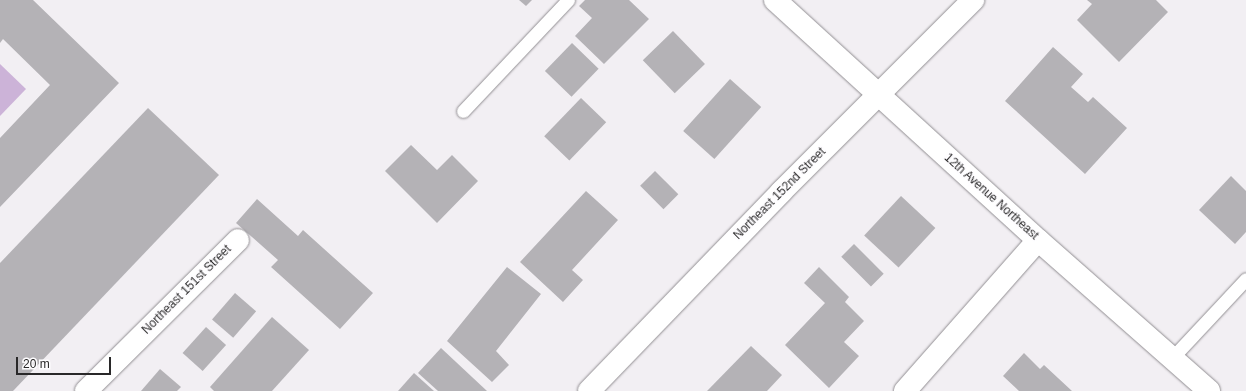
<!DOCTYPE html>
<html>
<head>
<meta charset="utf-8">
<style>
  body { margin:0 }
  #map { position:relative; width:1246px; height:391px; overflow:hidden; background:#f2eff3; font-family:Arial,sans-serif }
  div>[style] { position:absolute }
  .green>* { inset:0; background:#ccb3d8 }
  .building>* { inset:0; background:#b4b2b6; transform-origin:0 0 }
  .roads { filter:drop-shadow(0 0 1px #918e92) drop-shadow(0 0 1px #918e92) }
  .lane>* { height:13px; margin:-6.5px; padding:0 6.5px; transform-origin:6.5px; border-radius:6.5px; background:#fff }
  .street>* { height:22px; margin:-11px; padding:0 11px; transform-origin:11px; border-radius:11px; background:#fff }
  span { translate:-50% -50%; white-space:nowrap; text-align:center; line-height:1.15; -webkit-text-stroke:3.5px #fefdff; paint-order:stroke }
  .street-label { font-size:12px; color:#292829 }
  .scale { position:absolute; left:16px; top:357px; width:95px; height:18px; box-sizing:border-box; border:2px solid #292829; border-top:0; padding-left:5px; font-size:12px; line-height:14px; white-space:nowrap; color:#292829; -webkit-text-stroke:3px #fefdff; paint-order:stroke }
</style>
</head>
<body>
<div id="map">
  <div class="green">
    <div style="clip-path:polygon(0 64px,26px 89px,0 116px)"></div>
  </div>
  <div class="building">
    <div style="clip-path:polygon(0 0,33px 0,119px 83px,0 207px,0 138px,50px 85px,3px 39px,0 43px)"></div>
    <div style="clip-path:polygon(519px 0,532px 0,526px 6px)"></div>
    <div style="clip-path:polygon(585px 0,629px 0,649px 19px,604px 64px,575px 36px,592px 18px,579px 6px)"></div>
    <div style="clip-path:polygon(1087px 0,1156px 0,1168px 12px,1119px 62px,1077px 20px,1092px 4px)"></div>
    <div style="left:673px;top:31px;width:46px;height:42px;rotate:46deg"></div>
    <div style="left:572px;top:43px;width:37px;height:39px;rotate:44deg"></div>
    <div style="clip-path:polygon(1053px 47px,1083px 74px,1071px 87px,1088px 102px,1093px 97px,1127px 128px,1085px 174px,1005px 101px)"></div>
    <div style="left:730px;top:79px;width:42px;height:70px;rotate:42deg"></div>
    <div style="left:581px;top:98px;width:35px;height:53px;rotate:44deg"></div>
    <div style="clip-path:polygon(148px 108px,219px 175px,13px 391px,0 391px,0 263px)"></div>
    <div style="clip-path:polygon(411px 145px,437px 170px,452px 155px,478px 181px,437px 223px,385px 171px)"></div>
    <div style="left:655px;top:171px;width:33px;height:21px;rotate:45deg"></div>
    <div style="clip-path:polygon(1231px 176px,1246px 191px,1246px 232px,1235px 244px,1199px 210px)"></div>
    <div style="clip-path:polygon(586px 191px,618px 220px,572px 270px,583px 280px,563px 302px,520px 262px)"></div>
    <div style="left:901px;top:196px;width:47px;height:54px;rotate:43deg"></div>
    <div style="clip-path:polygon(257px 199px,298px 236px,303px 230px,373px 293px,340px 329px,271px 267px,278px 260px,236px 223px)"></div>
    <div style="left:854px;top:244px;width:42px;height:18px;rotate:45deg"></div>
    <div style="clip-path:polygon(507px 267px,541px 294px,496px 351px,509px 365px,492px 382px,447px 341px)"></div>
    <div style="clip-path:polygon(819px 267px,849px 297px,845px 302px,864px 321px,844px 342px,859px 356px,829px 388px,785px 345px,825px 303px,804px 283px)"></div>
    <div style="left:235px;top:293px;width:28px;height:35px;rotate:41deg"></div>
    <div style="clip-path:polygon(272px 317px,309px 350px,272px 391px,214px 391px,210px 387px)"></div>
    <div style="left:206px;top:327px;width:27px;height:35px;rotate:42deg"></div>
    <div style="clip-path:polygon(751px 346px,782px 375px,767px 391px,707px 391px)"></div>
    <div style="clip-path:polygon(441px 348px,487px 391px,438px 391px,418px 373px)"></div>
    <div style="clip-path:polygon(1024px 353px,1040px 369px,1044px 365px,1072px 391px,1019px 391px,1003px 376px)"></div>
    <div style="clip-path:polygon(160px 369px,181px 387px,177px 391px,141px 391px)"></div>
    <div style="clip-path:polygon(414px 373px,434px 391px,398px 391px)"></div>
  </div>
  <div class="roads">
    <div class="lane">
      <div style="left:463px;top:111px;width:153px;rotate:-46.6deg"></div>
      <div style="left:1172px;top:358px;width:108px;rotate:-46.9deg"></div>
    </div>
    <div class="street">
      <div style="left:775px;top:0;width:356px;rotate:42.4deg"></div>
      <div style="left:1038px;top:240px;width:228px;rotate:41.4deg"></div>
      <div style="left:86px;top:391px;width:214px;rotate:-44.8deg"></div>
      <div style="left:589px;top:391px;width:277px;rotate:-46deg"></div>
      <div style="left:781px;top:192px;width:272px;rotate:-45deg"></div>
      <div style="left:905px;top:391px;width:201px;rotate:-48.6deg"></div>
    </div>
  </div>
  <div class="street-label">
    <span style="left:780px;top:194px;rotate:-45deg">Northeast 152nd Street</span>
    <span style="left:991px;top:197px;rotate:42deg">12th Avenue Northeast</span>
    <span style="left:187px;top:290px;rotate:-45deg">Northeast 151st Street</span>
  </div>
  <div class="scale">20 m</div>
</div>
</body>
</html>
